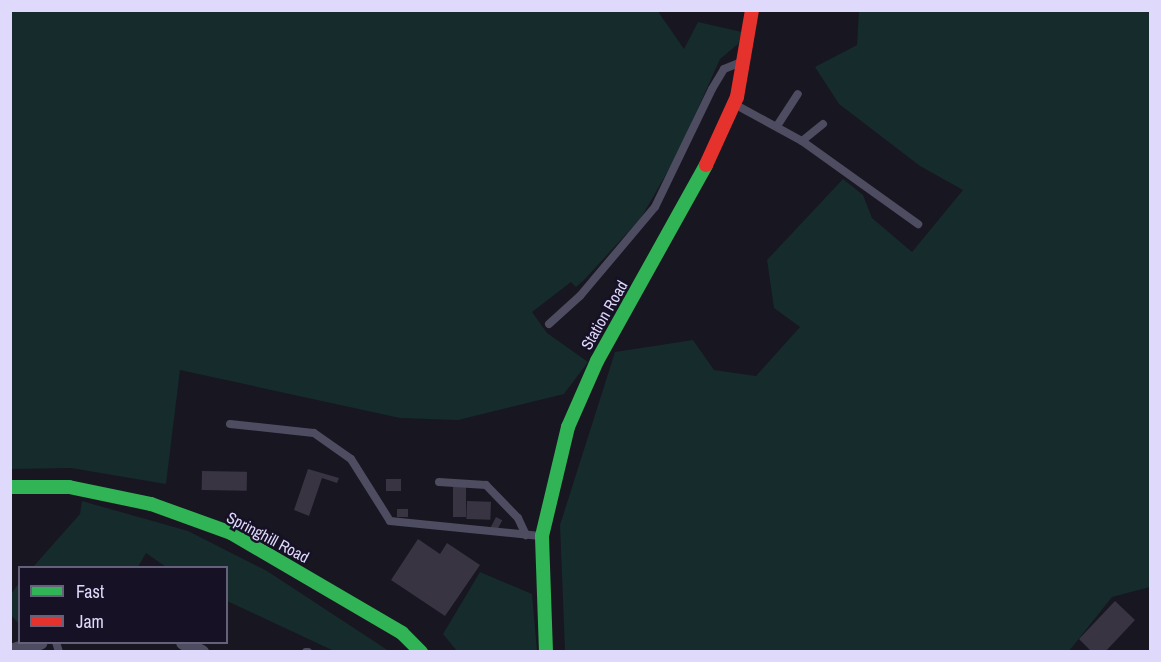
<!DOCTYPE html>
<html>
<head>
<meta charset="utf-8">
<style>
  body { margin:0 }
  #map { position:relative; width:1161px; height:662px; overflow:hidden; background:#181620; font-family:"Archivo Narrow",sans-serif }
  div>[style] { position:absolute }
  .green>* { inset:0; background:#152b2c }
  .building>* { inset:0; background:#383442; transform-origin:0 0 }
  .lane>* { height:8px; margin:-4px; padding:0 4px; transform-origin:4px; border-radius:4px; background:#4e4c60 }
  .street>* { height:15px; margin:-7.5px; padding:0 7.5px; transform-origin:7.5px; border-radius:7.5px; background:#4e4c60 }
  .fast>* { height:14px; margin:-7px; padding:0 7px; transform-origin:7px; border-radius:7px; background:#30b455 }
  .jam>* { height:14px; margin:-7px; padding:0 7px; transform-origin:7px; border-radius:7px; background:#e5322d }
  span { translate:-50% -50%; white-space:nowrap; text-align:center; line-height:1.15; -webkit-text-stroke:5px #161125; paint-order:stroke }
  .street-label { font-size:16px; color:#dfd9fb }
  .frame { position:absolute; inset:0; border:12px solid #dfd9fb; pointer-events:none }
  .legend { position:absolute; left:18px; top:566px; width:210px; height:78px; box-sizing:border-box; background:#161125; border:2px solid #66617b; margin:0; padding:8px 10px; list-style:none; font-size:18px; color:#dfd9fb }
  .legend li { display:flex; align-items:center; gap:12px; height:30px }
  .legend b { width:30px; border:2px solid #66617b }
</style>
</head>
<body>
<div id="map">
  <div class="green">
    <div style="clip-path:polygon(657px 10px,684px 49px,698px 22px,742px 32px,738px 44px,720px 59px,677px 155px,641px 218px,584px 280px,576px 287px,571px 282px,532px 312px,547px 333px,588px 362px,564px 394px,458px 420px,400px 418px,180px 370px,166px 484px,71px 468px,11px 469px,10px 11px)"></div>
    <div style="clip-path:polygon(859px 11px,1150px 11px,1150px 587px,1112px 597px,1069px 651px,565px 651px,560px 525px,615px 352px,693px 340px,714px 370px,756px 376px,800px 327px,774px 308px,767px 260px,843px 179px,863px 195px,872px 218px,912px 252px,963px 190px,920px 166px,839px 104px,815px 67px,857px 45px)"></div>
    <div style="clip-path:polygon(82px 501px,188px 531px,267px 571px,389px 651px,334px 651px,227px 601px,226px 568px,166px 567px,146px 553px,138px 567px,33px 567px,80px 514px)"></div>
    <div style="clip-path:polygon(480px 572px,532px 594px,537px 651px,457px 651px,443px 634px)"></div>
    <div style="clip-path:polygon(19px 583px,19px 624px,10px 614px,11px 594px)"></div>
  </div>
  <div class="building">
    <div style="clip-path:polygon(308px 469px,339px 478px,337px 483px,322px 478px,309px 516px,294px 510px)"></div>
    <div style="left:202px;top:471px;width:45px;height:19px;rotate:1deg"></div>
    <div style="left:386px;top:479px;width:15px;height:12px"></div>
    <div style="left:453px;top:487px;width:13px;height:30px"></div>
    <div style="left:467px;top:501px;width:24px;height:18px;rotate:2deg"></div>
    <div style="left:397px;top:509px;width:11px;height:8px"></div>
    <div style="left:496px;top:517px;width:7px;height:13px;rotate:27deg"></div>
    <div style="clip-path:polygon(418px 539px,440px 554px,447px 543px,480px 565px,445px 616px,391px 580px)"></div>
    <div style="clip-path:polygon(1115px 601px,1135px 620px,1105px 652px,1092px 652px,1079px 639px)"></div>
  </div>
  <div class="lane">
    <div style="left:736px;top:105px;width:75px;rotate:28.6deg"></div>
    <div style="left:802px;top:141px;width:27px;rotate:-39deg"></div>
    <div style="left:777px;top:126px;width:38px;rotate:-57deg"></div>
    <div style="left:802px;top:141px;width:143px;rotate:35.6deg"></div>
    <div style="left:549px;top:324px;width:42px;rotate:-42.1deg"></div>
    <div style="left:580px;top:296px;width:116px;rotate:-49.9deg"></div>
    <div style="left:655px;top:207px;width:131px;rotate:-64.2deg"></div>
    <div style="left:712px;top:89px;width:23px;rotate:-59deg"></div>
    <div style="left:724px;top:69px;width:18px;rotate:-22deg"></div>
    <div style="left:230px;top:424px;width:84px;rotate:6.1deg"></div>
    <div style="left:314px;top:433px;width:45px;rotate:35.1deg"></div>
    <div style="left:351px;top:459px;width:73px;rotate:57.8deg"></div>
    <div style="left:390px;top:521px;width:151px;rotate:5.7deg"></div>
    <div style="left:439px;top:482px;width:47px;rotate:3.7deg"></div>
    <div style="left:486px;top:485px;width:46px;rotate:45.9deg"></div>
    <div style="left:518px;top:518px;width:19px;rotate:65deg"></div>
    <div style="left:56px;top:642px;width:10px;rotate:73deg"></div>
    <div style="left:306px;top:652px;width:2px"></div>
  </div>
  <div class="street">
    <div style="left:183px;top:642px;width:21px;rotate:29deg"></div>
    <div style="left:10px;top:651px;width:31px;rotate:-17deg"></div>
  </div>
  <div class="fast">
    <div style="left:10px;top:487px;width:59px"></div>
    <div style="left:69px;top:487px;width:84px;rotate:11.7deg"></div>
    <div style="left:151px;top:504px;width:85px;rotate:19.9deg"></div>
    <div style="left:231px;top:533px;width:198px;rotate:30.3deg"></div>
    <div style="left:402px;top:633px;width:27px;rotate:45deg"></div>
    <div style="left:546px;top:652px;width:116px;rotate:-92deg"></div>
    <div style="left:542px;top:536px;width:112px;rotate:-76.6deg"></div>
    <div style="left:568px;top:427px;width:72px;rotate:-66.3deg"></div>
    <div style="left:597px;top:361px;width:224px;rotate:-60.9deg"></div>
  </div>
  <div class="jam">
    <div style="left:706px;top:165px;width:75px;rotate:-65.5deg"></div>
    <div style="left:737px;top:97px;width:88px;rotate:-80.2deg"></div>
  </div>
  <div class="street-label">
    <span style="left:604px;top:315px;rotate:-60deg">Station Road</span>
    <span style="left:268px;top:537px;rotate:28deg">Springhill Road</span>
  </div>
  <div class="frame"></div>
  <ul class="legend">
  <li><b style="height:8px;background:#30b455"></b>Fast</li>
  <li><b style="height:8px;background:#e5322d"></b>Jam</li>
  </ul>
</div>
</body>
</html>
